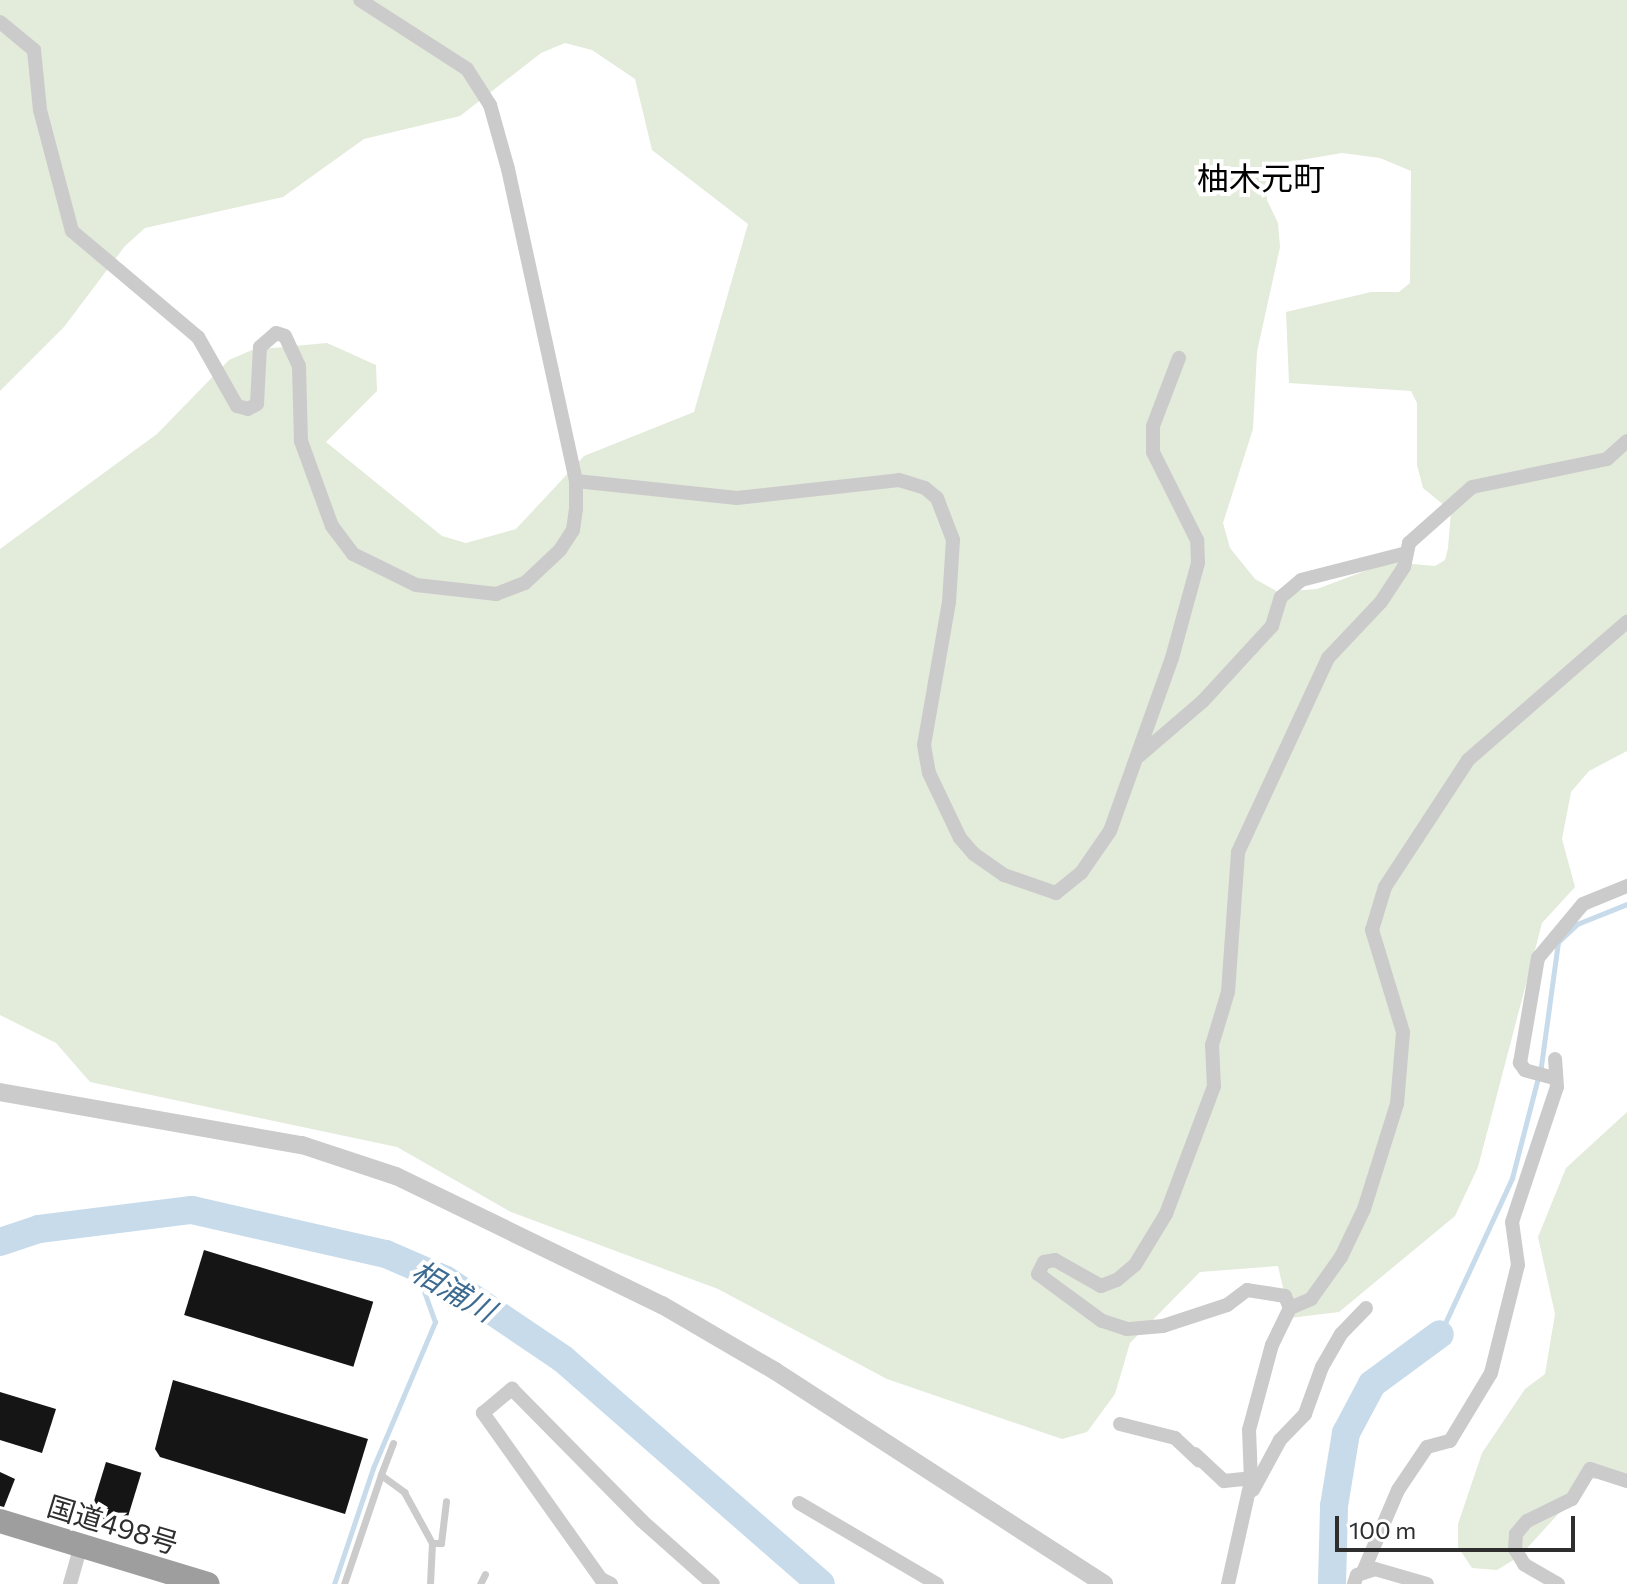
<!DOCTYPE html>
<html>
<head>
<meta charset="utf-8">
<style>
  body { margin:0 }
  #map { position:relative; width:1627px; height:1584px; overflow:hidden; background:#fff; font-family:Commissioner,"Noto Sans JP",sans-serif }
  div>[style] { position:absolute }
  .green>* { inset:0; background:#e3ebdb }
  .stream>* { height:5px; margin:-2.5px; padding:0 2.5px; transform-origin:2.5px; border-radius:2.5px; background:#c7dbeb }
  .river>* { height:28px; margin:-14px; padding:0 14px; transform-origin:14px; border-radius:14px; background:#c7dbeb }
  .building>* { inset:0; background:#151515; transform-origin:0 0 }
  .service>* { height:7px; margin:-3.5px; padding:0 3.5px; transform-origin:3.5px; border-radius:3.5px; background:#cbcbcb }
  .minor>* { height:14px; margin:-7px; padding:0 7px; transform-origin:7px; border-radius:7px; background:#cbcbcb }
  .tertiary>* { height:18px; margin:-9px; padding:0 9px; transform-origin:9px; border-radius:9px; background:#cbcbcb }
  .trunk>* { height:24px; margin:-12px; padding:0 12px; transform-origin:12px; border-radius:12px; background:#9e9e9e }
  span { translate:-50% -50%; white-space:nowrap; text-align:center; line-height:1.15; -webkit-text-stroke:8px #fff; paint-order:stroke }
  .street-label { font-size:28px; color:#2e2e2e }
  .water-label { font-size:30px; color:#3c6a90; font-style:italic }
  .quarter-label { font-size:32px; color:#000 }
  .scale { position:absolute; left:1335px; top:1516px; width:240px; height:36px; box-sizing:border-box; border:4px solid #2e2e2e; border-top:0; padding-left:10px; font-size:24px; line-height:28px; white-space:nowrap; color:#2e2e2e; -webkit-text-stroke:6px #fff; paint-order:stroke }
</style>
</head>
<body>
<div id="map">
  <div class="green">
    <div style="clip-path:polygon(evenodd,0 0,1627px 0,1627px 751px,1589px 771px,1571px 792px,1562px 839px,1575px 887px,1542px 923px,1478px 1167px,1455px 1216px,1339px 1312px,1290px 1318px,1278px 1266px,1200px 1272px,1130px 1343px,1115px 1394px,1087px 1432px,1062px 1439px,887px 1379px,718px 1289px,511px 1212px,397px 1147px,90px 1082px,56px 1043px,0 1015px,0 549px,157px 434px,229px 360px,252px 350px,327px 343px,376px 365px,377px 391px,326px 442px,442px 536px,466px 543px,516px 529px,584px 456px,694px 412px,748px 224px,652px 150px,635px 79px,592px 50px,565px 43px,541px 53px,460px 116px,364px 139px,283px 197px,145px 228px,125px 246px,64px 327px,0 391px,0 0,1342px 153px,1380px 158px,1411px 171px,1410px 283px,1399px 292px,1371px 292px,1286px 312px,1289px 383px,1411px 391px,1417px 403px,1417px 465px,1423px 488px,1451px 511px,1448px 548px,1445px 560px,1435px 566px,1389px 562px,1317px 589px,1278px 592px,1255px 579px,1230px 548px,1223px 523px,1253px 429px,1257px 352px,1280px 247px,1278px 223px,1267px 200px,1266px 166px,1342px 153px)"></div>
    <div style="clip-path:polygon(1627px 1112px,1627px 1477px,1590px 1479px,1520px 1556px,1497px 1570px,1472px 1568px,1458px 1547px,1458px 1524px,1482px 1453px,1525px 1389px,1545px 1374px,1555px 1314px,1538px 1237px,1566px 1168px)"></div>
  </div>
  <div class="stream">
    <div style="left:1440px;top:1334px;width:172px;rotate:-65.2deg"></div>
    <div style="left:1512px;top:1178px;width:116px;rotate:-75.5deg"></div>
    <div style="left:1541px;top:1066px;width:125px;rotate:-82.2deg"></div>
    <div style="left:1558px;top:942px;width:26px;rotate:-43deg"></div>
    <div style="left:1577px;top:924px;width:54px;rotate:-21.8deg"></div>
    <div style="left:334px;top:1584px;width:122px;rotate:-71.4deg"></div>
    <div style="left:373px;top:1468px;width:159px;rotate:-67deg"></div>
    <div style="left:435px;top:1322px;width:59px;rotate:-109.7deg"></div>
  </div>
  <div class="river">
    <div style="left:0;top:1242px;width:41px;rotate:-18.4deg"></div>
    <div style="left:39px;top:1229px;width:154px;rotate:-7.1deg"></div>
    <div style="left:192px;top:1210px;width:199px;rotate:12.8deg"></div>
    <div style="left:386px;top:1254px;width:65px;rotate:23.4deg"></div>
    <div style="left:446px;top:1280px;width:141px;rotate:34deg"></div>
    <div style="left:563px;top:1359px;width:342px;rotate:41.1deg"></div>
    <div style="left:1332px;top:1584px;width:78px;rotate:-88.5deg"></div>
    <div style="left:1334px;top:1506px;width:74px;rotate:-80.7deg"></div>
    <div style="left:1346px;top:1433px;width:55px;rotate:-62deg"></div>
    <div style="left:1372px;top:1384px;width:84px;rotate:-36.3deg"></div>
  </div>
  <div class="building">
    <div style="left:204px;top:1250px;width:177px;height:68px;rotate:17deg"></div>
    <div style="clip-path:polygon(173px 1380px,368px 1439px,345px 1514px,160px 1457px,155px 1449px)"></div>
    <div style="clip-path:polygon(0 1392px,56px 1409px,42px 1453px,0 1440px)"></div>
    <div style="left:106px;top:1462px;width:37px;height:62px;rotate:17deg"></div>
    <div style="clip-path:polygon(0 1472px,15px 1479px,4px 1507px,0 1506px)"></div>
  </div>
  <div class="service">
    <div style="left:393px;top:1443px;width:34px;rotate:111deg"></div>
    <div style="left:381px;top:1475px;width:29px;rotate:36deg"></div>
    <div style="left:404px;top:1492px;width:58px;rotate:61.2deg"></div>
    <div style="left:432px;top:1543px;width:41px;rotate:92.8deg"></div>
    <div style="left:432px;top:1543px;width:9px"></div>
    <div style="left:441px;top:1543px;width:42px;rotate:-83.2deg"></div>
    <div style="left:344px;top:1584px;width:115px;rotate:-71.3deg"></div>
    <div style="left:480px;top:1584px;width:11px;rotate:-63deg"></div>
  </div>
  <div class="minor">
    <div style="left:0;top:22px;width:44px;rotate:39.5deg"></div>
    <div style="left:34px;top:50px;width:60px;rotate:84.3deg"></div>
    <div style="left:40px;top:110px;width:125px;rotate:75.2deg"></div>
    <div style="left:72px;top:231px;width:165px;rotate:40.1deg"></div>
    <div style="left:198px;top:337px;width:79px;rotate:60.5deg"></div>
    <div style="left:237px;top:406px;width:11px;rotate:15deg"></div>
    <div style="left:248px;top:409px;width:10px;rotate:-29deg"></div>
    <div style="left:257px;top:404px;width:57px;rotate:-87deg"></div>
    <div style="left:260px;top:347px;width:21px;rotate:-41deg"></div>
    <div style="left:276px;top:333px;width:9px;rotate:18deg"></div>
    <div style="left:285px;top:336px;width:33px;rotate:65deg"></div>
    <div style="left:299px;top:366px;width:75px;rotate:88.5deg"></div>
    <div style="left:301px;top:441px;width:90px;rotate:70deg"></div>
    <div style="left:332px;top:526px;width:35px;rotate:53deg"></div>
    <div style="left:353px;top:554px;width:70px;rotate:26.2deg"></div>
    <div style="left:416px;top:585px;width:81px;rotate:6.4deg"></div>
    <div style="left:496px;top:594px;width:31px;rotate:-21deg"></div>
    <div style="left:525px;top:583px;width:48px;rotate:-43.3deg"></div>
    <div style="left:560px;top:550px;width:24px;rotate:-57deg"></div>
    <div style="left:573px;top:530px;width:21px;rotate:-82deg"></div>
    <div style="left:576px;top:509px;width:28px;rotate:-90deg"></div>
    <div style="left:576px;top:481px;width:319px;rotate:-102.3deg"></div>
    <div style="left:508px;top:169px;width:66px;rotate:-105.7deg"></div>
    <div style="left:490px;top:105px;width:43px;rotate:-122.6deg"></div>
    <div style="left:467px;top:69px;width:127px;rotate:-147.2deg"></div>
    <div style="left:576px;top:481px;width:162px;rotate:6deg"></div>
    <div style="left:737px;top:498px;width:163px;rotate:-6.3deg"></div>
    <div style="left:899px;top:480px;width:27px;rotate:17deg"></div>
    <div style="left:925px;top:488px;width:16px;rotate:40deg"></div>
    <div style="left:937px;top:498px;width:45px;rotate:69.1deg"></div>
    <div style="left:953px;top:540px;width:62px;rotate:93.7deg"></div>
    <div style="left:949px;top:602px;width:145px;rotate:99.9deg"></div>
    <div style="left:924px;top:745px;width:28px;rotate:80deg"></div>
    <div style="left:929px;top:773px;width:72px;rotate:64.5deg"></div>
    <div style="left:960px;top:838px;width:21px;rotate:49deg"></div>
    <div style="left:974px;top:854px;width:37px;rotate:35deg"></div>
    <div style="left:1004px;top:875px;width:55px;rotate:19.1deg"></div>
    <div style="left:1056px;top:893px;width:32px;rotate:-39deg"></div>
    <div style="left:1081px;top:873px;width:51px;rotate:-55.4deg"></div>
    <div style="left:1110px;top:831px;width:184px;rotate:-70.3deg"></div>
    <div style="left:1172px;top:658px;width:98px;rotate:-74.7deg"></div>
    <div style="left:1198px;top:563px;width:23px;rotate:-92deg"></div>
    <div style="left:1197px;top:540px;width:98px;rotate:-116.6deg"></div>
    <div style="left:1153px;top:452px;width:26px;rotate:-90deg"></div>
    <div style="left:1153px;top:426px;width:73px;rotate:-69.1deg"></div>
    <div style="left:1139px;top:756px;width:84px;rotate:-40.7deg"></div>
    <div style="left:1203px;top:701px;width:102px;rotate:-47.4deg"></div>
    <div style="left:1272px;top:626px;width:30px;rotate:-73deg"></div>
    <div style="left:1281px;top:597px;width:26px;rotate:-40deg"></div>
    <div style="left:1301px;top:580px;width:109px;rotate:-14.3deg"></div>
    <div style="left:1554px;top:1078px;width:30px;rotate:-165deg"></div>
    <div style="left:1525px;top:1070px;width:9px;rotate:-126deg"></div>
    <div style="left:1520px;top:1063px;width:107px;rotate:-80.3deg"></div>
    <div style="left:1538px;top:958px;width:70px;rotate:-50.2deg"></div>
    <div style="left:1583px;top:904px;width:48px;rotate:-22.2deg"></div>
    <div style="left:1290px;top:1308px;width:13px;rotate:-113deg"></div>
    <div style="left:1285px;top:1296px;width:38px;rotate:-171deg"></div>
    <div style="left:1247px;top:1290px;width:25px;rotate:143deg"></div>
    <div style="left:1227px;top:1305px;width:67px;rotate:161.8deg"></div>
    <div style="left:1163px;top:1326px;width:36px;rotate:175deg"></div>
    <div style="left:1127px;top:1329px;width:26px;rotate:-162deg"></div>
    <div style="left:1102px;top:1321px;width:79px;rotate:-143.7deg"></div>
    <div style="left:1038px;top:1274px;width:13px;rotate:-63deg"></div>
    <div style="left:1044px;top:1262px;width:11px;rotate:-10deg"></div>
    <div style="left:1055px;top:1260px;width:53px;rotate:29.5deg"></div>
    <div style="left:1101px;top:1286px;width:17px;rotate:-21deg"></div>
    <div style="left:1117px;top:1280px;width:23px;rotate:-40deg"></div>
    <div style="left:1135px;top:1265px;width:60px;rotate:-58.7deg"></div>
    <div style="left:1166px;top:1214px;width:137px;rotate:-69.4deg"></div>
    <div style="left:1214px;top:1086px;width:41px;rotate:-92.8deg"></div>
    <div style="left:1212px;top:1045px;width:55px;rotate:-73.2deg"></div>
    <div style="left:1228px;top:992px;width:140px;rotate:-85.9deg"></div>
    <div style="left:1238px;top:852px;width:214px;rotate:-65.1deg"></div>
    <div style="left:1328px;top:658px;width:77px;rotate:-46.6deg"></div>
    <div style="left:1381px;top:602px;width:42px;rotate:-56.7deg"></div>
    <div style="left:1404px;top:567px;width:25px;rotate:-78deg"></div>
    <div style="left:1409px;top:543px;width:84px;rotate:-41.6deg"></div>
    <div style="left:1472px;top:487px;width:138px;rotate:-11.7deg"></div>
    <div style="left:1607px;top:459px;width:27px;rotate:-42deg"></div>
    <div style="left:1120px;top:1424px;width:57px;rotate:14.3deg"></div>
    <div style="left:1175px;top:1438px;width:33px;rotate:43deg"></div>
    <div style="left:1195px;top:1454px;width:40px;rotate:43deg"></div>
    <div style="left:1224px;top:1481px;width:27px;rotate:-6deg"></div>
    <div style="left:1253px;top:1490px;width:57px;rotate:-61.6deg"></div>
    <div style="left:1280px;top:1440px;width:36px;rotate:-46deg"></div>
    <div style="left:1305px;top:1414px;width:50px;rotate:-70.1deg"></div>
    <div style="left:1322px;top:1367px;width:38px;rotate:-60deg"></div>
    <div style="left:1341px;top:1334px;width:36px;rotate:-46deg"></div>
    <div style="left:799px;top:1503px;width:160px;rotate:30.4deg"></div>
    <div style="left:1363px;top:1572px;width:89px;rotate:-66.9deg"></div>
    <div style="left:1398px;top:1490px;width:52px;rotate:-56deg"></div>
    <div style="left:1427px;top:1447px;width:24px;rotate:-15deg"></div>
    <div style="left:1450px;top:1441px;width:79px;rotate:-58.9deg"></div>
    <div style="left:1491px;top:1373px;width:111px;rotate:-76deg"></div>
    <div style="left:1518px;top:1265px;width:43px;rotate:-97.9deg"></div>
    <div style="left:1512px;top:1222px;width:142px;rotate:-71.6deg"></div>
    <div style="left:1557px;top:1087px;width:28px;rotate:-94deg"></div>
    <div style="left:70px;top:1584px;width:41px;rotate:-74.2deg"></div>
    <div style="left:611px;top:1584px;width:11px;rotate:-153deg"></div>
    <div style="left:601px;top:1579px;width:204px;rotate:-125.4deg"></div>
    <div style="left:483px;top:1413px;width:38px;rotate:-40deg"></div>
    <div style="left:512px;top:1389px;width:184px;rotate:45.4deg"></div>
    <div style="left:641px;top:1520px;width:96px;rotate:41.6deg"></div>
    <div style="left:1228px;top:1584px;width:106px;rotate:-77.4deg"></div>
    <div style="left:1251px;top:1481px;width:51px;rotate:-92.2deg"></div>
    <div style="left:1249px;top:1430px;width:88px;rotate:-74.9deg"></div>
    <div style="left:1272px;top:1345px;width:41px;rotate:-64.1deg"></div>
    <div style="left:1290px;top:1308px;width:23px;rotate:-23deg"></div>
    <div style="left:1311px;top:1299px;width:52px;rotate:-54.5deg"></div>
    <div style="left:1341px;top:1257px;width:53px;rotate:-64.4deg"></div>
    <div style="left:1364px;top:1209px;width:110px;rotate:-72.6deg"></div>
    <div style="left:1397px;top:1104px;width:72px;rotate:-85.2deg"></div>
    <div style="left:1403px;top:1032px;width:107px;rotate:-106.9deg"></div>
    <div style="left:1372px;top:930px;width:45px;rotate:-73.2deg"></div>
    <div style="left:1385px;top:887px;width:152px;rotate:-56.8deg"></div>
    <div style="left:1468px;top:760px;width:211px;rotate:-41deg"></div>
    <div style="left:1354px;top:1584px;width:9px;rotate:-72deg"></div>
    <div style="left:1357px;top:1575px;width:19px;rotate:-18deg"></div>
    <div style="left:1375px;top:1569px;width:54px;rotate:16.1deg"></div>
    <div style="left:1558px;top:1584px;width:39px;rotate:-150deg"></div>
    <div style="left:1524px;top:1564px;width:17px;rotate:-121deg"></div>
    <div style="left:1515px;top:1549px;width:15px;rotate:-86deg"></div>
    <div style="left:1516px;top:1534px;width:17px;rotate:-50deg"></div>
    <div style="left:1527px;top:1521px;width:50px;rotate:-26.1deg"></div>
    <div style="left:1572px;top:1499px;width:35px;rotate:-59deg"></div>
    <div style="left:1590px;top:1469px;width:39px;rotate:18deg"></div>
  </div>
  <div class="tertiary">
    <div style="left:0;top:1092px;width:307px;rotate:10deg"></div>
    <div style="left:302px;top:1145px;width:99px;rotate:18.3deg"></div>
    <div style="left:396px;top:1176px;width:296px;rotate:25.9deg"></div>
    <div style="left:662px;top:1305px;width:131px;rotate:30.3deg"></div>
    <div style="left:775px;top:1371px;width:392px;rotate:32.9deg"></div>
  </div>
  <div class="trunk">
    <div style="left:0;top:1521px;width:217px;rotate:16.9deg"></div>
  </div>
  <div class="street-label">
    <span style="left:113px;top:1524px;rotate:17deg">国道498号</span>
  </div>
  <div class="water-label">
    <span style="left:454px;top:1290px;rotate:30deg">相浦川</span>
  </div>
  <div class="quarter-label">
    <span style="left:1261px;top:177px">柚木元町</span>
  </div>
  <div class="scale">100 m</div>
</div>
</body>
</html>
